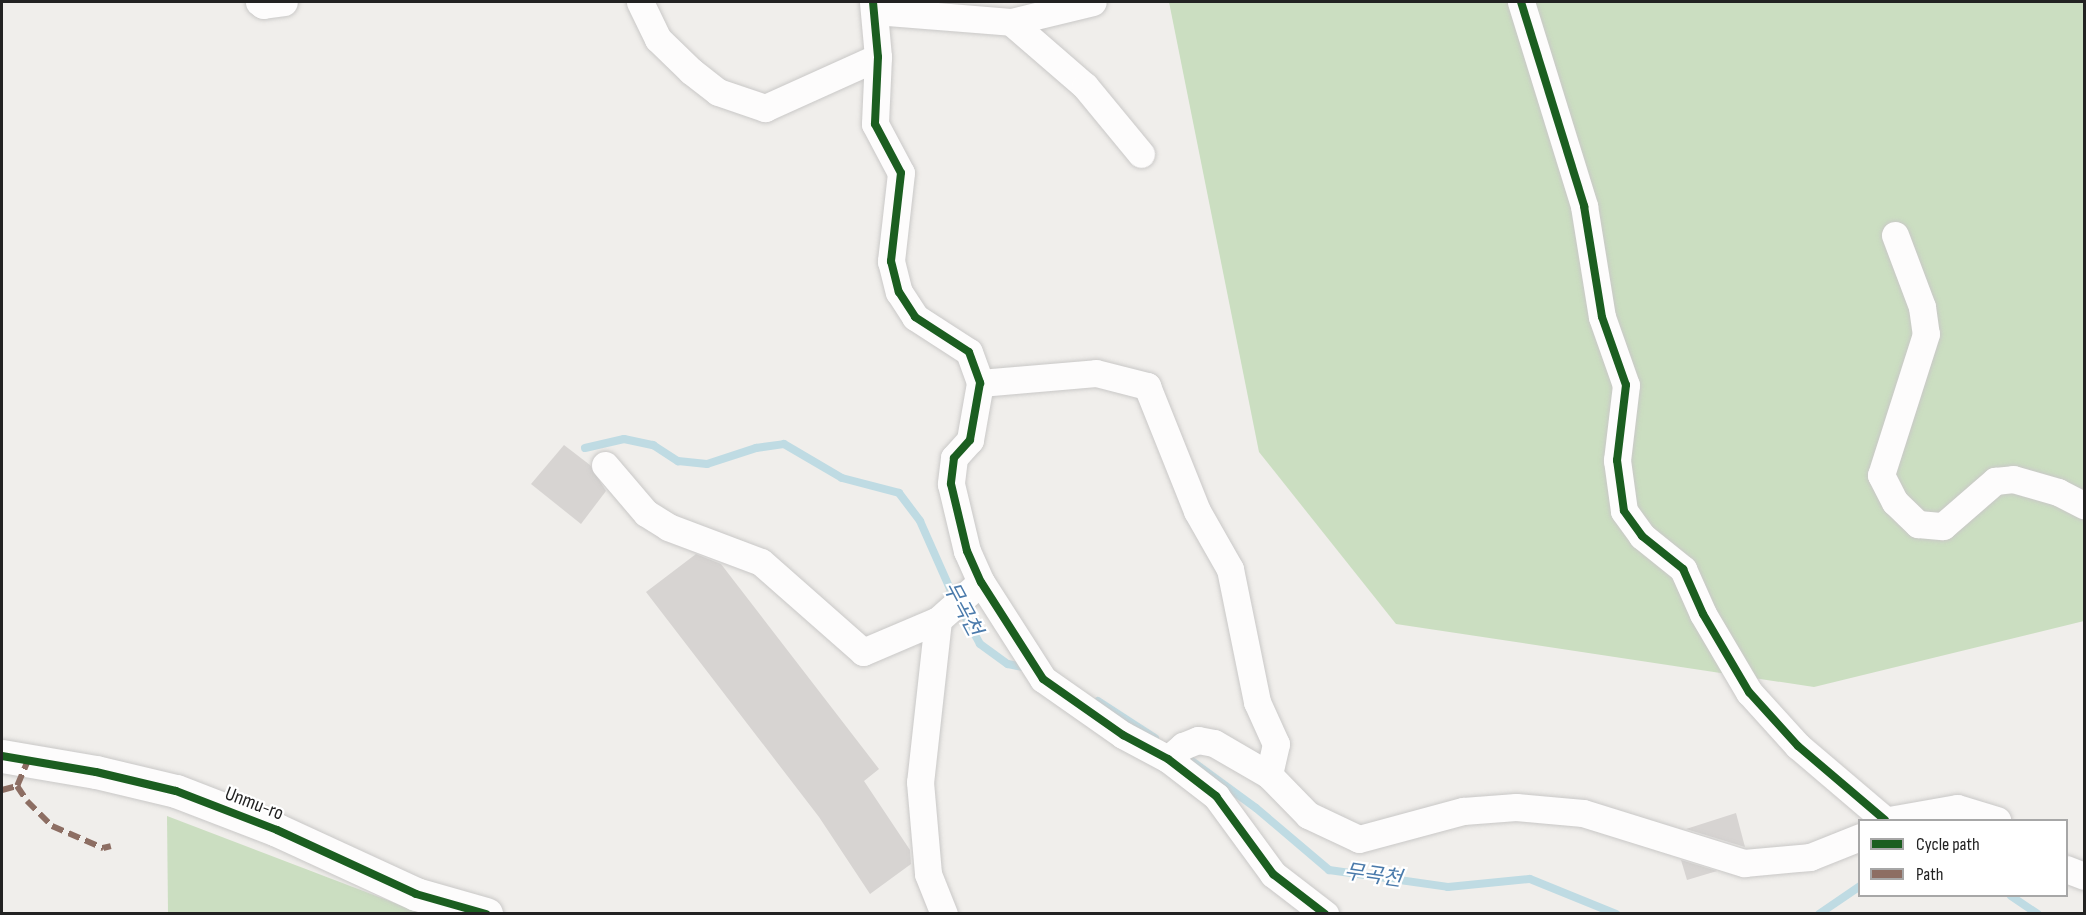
<!DOCTYPE html>
<html>
<head>
<meta charset="utf-8">
<style>
  body { margin:0 }
  #map { position:relative; width:2086px; height:915px; overflow:hidden; background:#f0eeeb; font-family:"Sofia Sans Condensed","Noto Sans KR",sans-serif }
  div>[style] { position:absolute }
  .forest>* { inset:0; background:#cbdec1 }
  .stream>* { height:8px; margin:-4px; padding:0 4px; transform-origin:4px; border-radius:4px; background:#bfdbe3 }
  .building>* { inset:0; background:#d7d4d2 }
  .roads { filter:drop-shadow(0 0 2px #c9c8c7) drop-shadow(0 0 2px #c9c8c7) }
  .minor>* { height:27px; margin:-13.5px; padding:0 13.5px; transform-origin:13.5px; border-radius:13.5px; background:#fdfcfc }
  .tertiary>* { height:33px; margin:-16.5px; padding:0 16.5px; transform-origin:16.5px; border-radius:16.5px; background:#fdfcfc }
  .quiet>* { height:6px; margin-top:-3px; transform-origin:0; background:repeating-linear-gradient(90deg,#8d6e63 0 12px,transparent 0 18px) }
  .cycleway>* { height:8px; margin:-4px; padding:0 4px; transform-origin:4px; border-radius:4px; background:#1b5e20 }
  span { translate:-50% -50%; white-space:nowrap; text-align:center; line-height:1.15; -webkit-text-stroke:4.5px #fff; paint-order:stroke }
  .street-label { font-size:20px; color:#222 }
  .water-label { font-size:21px; color:#4a7aab; font-style:italic }
  .frame { position:absolute; inset:0; border:3px solid #222; pointer-events:none }
  .legend { position:absolute; left:1858px; top:819px; width:210px; height:78px; box-sizing:border-box; background:#fff; border:2px solid #a7a7a7; margin:0; padding:8px 10px; list-style:none; font-size:18px; color:#222 }
  .legend li { display:flex; align-items:center; gap:12px; height:30px }
  .legend b { width:30px; border:2px solid #a7a7a7 }
</style>
</head>
<body>
<div id="map">
  <div class="forest">
    <div style="clip-path:polygon(1169px 2px,2084px 2px,2084px 621px,1814px 687px,1396px 624px,1259px 452px)"></div>
    <div style="clip-path:polygon(167px 816px,421px 913px,168px 913px)"></div>
  </div>
  <div class="stream">
    <div style="left:585px;top:448px;width:40px;rotate:-13deg"></div>
    <div style="left:624px;top:439px;width:30px;rotate:12deg"></div>
    <div style="left:653px;top:445px;width:30px;rotate:33deg"></div>
    <div style="left:678px;top:461px;width:29px;rotate:6deg"></div>
    <div style="left:707px;top:464px;width:52px;rotate:-18.1deg"></div>
    <div style="left:756px;top:448px;width:28px;rotate:-8deg"></div>
    <div style="left:784px;top:444px;width:67px;rotate:30.4deg"></div>
    <div style="left:842px;top:478px;width:59px;rotate:14.7deg"></div>
    <div style="left:899px;top:493px;width:35px;rotate:53deg"></div>
    <div style="left:920px;top:521px;width:77px;rotate:66.1deg"></div>
    <div style="left:951px;top:591px;width:60px;rotate:61.3deg"></div>
    <div style="left:980px;top:644px;width:34px;rotate:36deg"></div>
    <div style="left:1008px;top:664px;width:19px;rotate:12deg"></div>
    <div style="left:1098px;top:701px;width:68px;rotate:33deg"></div>
    <div style="left:1189px;top:759px;width:83px;rotate:36.2deg"></div>
    <div style="left:1256px;top:808px;width:96px;rotate:40.3deg"></div>
    <div style="left:1329px;top:870px;width:120px;rotate:8.1deg"></div>
    <div style="left:1448px;top:887px;width:82px;rotate:-5.6deg"></div>
    <div style="left:1530px;top:879px;width:93px;rotate:22.1deg"></div>
    <div style="left:2011px;top:896px;width:32px;rotate:34deg"></div>
    <div style="left:1819px;top:914px;width:50px;rotate:-34.3deg"></div>
  </div>
  <div class="building">
    <div style="clip-path:polygon(564px 445px,590px 465px,606px 491px,581px 524px,531px 484px)"></div>
    <div style="clip-path:polygon(696px 554px,721px 564px,879px 769px,864px 781px,910px 850px,911px 864px,870px 894px,819px 817px,646px 592px)"></div>
    <div style="clip-path:polygon(1736px 813px,1745px 847px,1686px 829px)"></div>
    <div style="clip-path:polygon(1681px 860px,1717px 871px,1687px 880px)"></div>
  </div>
  <div class="roads">
    <div class="minor">
      <div style="left:259px;top:2px;width:5px;rotate:37deg"></div>
      <div style="left:263px;top:5px;width:21px;rotate:-8deg"></div>
      <div style="left:640px;top:2px;width:41px;rotate:64.1deg"></div>
      <div style="left:658px;top:39px;width:46px;rotate:44.1deg"></div>
      <div style="left:691px;top:71px;width:34px;rotate:38deg"></div>
      <div style="left:718px;top:92px;width:50px;rotate:18.8deg"></div>
      <div style="left:765px;top:108px;width:124px;rotate:-24.3deg"></div>
      <div style="left:873px;top:2px;width:55px;rotate:84.8deg"></div>
      <div style="left:878px;top:57px;width:67px;rotate:92.6deg"></div>
      <div style="left:875px;top:124px;width:55px;rotate:62deg"></div>
      <div style="left:901px;top:173px;width:89px;rotate:96.5deg"></div>
      <div style="left:891px;top:261px;width:32px;rotate:76deg"></div>
      <div style="left:899px;top:292px;width:30px;rotate:57deg"></div>
      <div style="left:915px;top:317px;width:64px;rotate:32.9deg"></div>
      <div style="left:969px;top:352px;width:33px;rotate:70deg"></div>
      <div style="left:980px;top:383px;width:58px;rotate:100deg"></div>
      <div style="left:970px;top:440px;width:24px;rotate:132deg"></div>
      <div style="left:954px;top:458px;width:26px;rotate:97deg"></div>
      <div style="left:951px;top:484px;width:69px;rotate:76.6deg"></div>
      <div style="left:967px;top:551px;width:34px;rotate:66deg"></div>
      <div style="left:981px;top:582px;width:115px;rotate:57.4deg"></div>
      <div style="left:1043px;top:679px;width:98px;rotate:35deg"></div>
      <div style="left:1123px;top:735px;width:51px;rotate:28.1deg"></div>
      <div style="left:1168px;top:759px;width:61px;rotate:37.6deg"></div>
      <div style="left:1216px;top:796px;width:97px;rotate:53.8deg"></div>
      <div style="left:1273px;top:874px;width:66px;rotate:37.6deg"></div>
      <div style="left:1521px;top:2px;width:214px;rotate:72.8deg"></div>
      <div style="left:1584px;top:206px;width:112px;rotate:80.8deg"></div>
      <div style="left:1602px;top:317px;width:72px;rotate:70.6deg"></div>
      <div style="left:1626px;top:385px;width:76px;rotate:96.8deg"></div>
      <div style="left:1617px;top:460px;width:51px;rotate:82.2deg"></div>
      <div style="left:1624px;top:511px;width:31px;rotate:54deg"></div>
      <div style="left:1642px;top:536px;width:53px;rotate:38.8deg"></div>
      <div style="left:1683px;top:569px;width:49px;rotate:66deg"></div>
      <div style="left:1703px;top:614px;width:91px;rotate:59.5deg"></div>
      <div style="left:1749px;top:692px;width:73px;rotate:47.8deg"></div>
      <div style="left:1798px;top:746px;width:114px;rotate:40.4deg"></div>
      <div style="left:875px;top:11px;width:136px;rotate:4.6deg"></div>
      <div style="left:1011px;top:22px;width:98px;rotate:40.9deg"></div>
      <div style="left:1085px;top:86px;width:88px;rotate:50.5deg"></div>
      <div style="left:1011px;top:22px;width:84px;rotate:-13.7deg"></div>
      <div style="left:1895px;top:235px;width:77px;rotate:69.4deg"></div>
      <div style="left:1922px;top:307px;width:27px;rotate:82deg"></div>
      <div style="left:1926px;top:334px;width:148px;rotate:107.7deg"></div>
      <div style="left:1881px;top:475px;width:30px;rotate:63deg"></div>
      <div style="left:1895px;top:502px;width:32px;rotate:44deg"></div>
      <div style="left:1918px;top:524px;width:25px;rotate:5deg"></div>
      <div style="left:1943px;top:526px;width:69px;rotate:-40.9deg"></div>
      <div style="left:1995px;top:481px;width:18px;rotate:-6deg"></div>
      <div style="left:2013px;top:479px;width:47px;rotate:16.1deg"></div>
      <div style="left:2058px;top:492px;width:29px;rotate:27deg"></div>
      <div style="left:980px;top:383px;width:116px;rotate:-4.9deg"></div>
      <div style="left:1096px;top:373px;width:53px;rotate:14.3deg"></div>
      <div style="left:1147px;top:386px;width:135px;rotate:68.2deg"></div>
      <div style="left:1197px;top:511px;width:67px;rotate:60.4deg"></div>
      <div style="left:1230px;top:569px;width:136px;rotate:78.5deg"></div>
      <div style="left:1257px;top:702px;width:46px;rotate:65.7deg"></div>
      <div style="left:1276px;top:744px;width:32px;rotate:103deg"></div>
      <div style="left:605px;top:465px;width:63px;rotate:49.5deg"></div>
      <div style="left:646px;top:513px;width:26px;rotate:32deg"></div>
      <div style="left:668px;top:527px;width:99px;rotate:20.6deg"></div>
      <div style="left:761px;top:562px;width:136px;rotate:41.4deg"></div>
      <div style="left:863px;top:652px;width:82px;rotate:-23.1deg"></div>
      <div style="left:938px;top:620px;width:57px;rotate:-41.5deg"></div>
      <div style="left:938px;top:620px;width:163px;rotate:96.3deg"></div>
      <div style="left:920px;top:782px;width:92px;rotate:85deg"></div>
      <div style="left:928px;top:874px;width:43px;rotate:68.2deg"></div>
      <div style="left:1168px;top:759px;width:20px;rotate:-41deg"></div>
      <div style="left:1183px;top:746px;width:16px;rotate:-22deg"></div>
      <div style="left:1198px;top:740px;width:16px;rotate:11deg"></div>
      <div style="left:1214px;top:743px;width:64px;rotate:30.2deg"></div>
      <div style="left:1269px;top:775px;width:56px;rotate:45.7deg"></div>
      <div style="left:1308px;top:815px;width:56px;rotate:25.2deg"></div>
      <div style="left:1359px;top:839px;width:108px;rotate:-15.1deg"></div>
      <div style="left:1463px;top:811px;width:53px;rotate:-4.3deg"></div>
      <div style="left:1516px;top:807px;width:67px;rotate:5.1deg"></div>
      <div style="left:1583px;top:813px;width:169px;rotate:17.3deg"></div>
      <div style="left:1744px;top:863px;width:66px;rotate:-5.2deg"></div>
      <div style="left:1810px;top:857px;width:54px;rotate:-21.8deg"></div>
      <div style="left:1889px;top:820px;width:69px;rotate:-10deg"></div>
      <div style="left:1957px;top:808px;width:42px;rotate:16.7deg"></div>
      <div style="left:2066px;top:869px;width:19px;rotate:21deg"></div>
    </div>
    <div class="tertiary">
      <div style="left:2px;top:756px;width:95px;rotate:9.7deg"></div>
      <div style="left:96px;top:772px;width:82px;rotate:13.4deg"></div>
      <div style="left:176px;top:791px;width:108px;rotate:21.1deg"></div>
      <div style="left:277px;top:830px;width:153px;rotate:24.7deg"></div>
      <div style="left:416px;top:894px;width:73px;rotate:15.9deg"></div>
    </div>
  </div>
  <div class="quiet">
    <div style="left:29px;top:758px;width:30px;rotate:113deg"></div>
    <div style="left:17px;top:786px;width:18px;rotate:56deg"></div>
    <div style="left:27px;top:801px;width:35px;rotate:45deg"></div>
    <div style="left:52px;top:826px;width:56px;rotate:23.3deg"></div>
    <div style="left:103px;top:848px;width:8px;rotate:-14deg"></div>
    <div style="left:2px;top:790px;width:16px;rotate:-15deg"></div>
  </div>
  <div class="cycleway">
    <div style="left:873px;top:2px;width:55px;rotate:84.8deg"></div>
    <div style="left:878px;top:57px;width:67px;rotate:92.6deg"></div>
    <div style="left:875px;top:124px;width:55px;rotate:62deg"></div>
    <div style="left:901px;top:173px;width:89px;rotate:96.5deg"></div>
    <div style="left:891px;top:261px;width:32px;rotate:76deg"></div>
    <div style="left:899px;top:292px;width:30px;rotate:57deg"></div>
    <div style="left:915px;top:317px;width:64px;rotate:32.9deg"></div>
    <div style="left:969px;top:352px;width:33px;rotate:70deg"></div>
    <div style="left:980px;top:383px;width:58px;rotate:100deg"></div>
    <div style="left:970px;top:440px;width:24px;rotate:132deg"></div>
    <div style="left:954px;top:458px;width:26px;rotate:97deg"></div>
    <div style="left:951px;top:484px;width:69px;rotate:76.6deg"></div>
    <div style="left:967px;top:551px;width:34px;rotate:66deg"></div>
    <div style="left:981px;top:582px;width:115px;rotate:57.4deg"></div>
    <div style="left:1043px;top:679px;width:98px;rotate:35deg"></div>
    <div style="left:1123px;top:735px;width:51px;rotate:28.1deg"></div>
    <div style="left:1168px;top:759px;width:61px;rotate:37.6deg"></div>
    <div style="left:1216px;top:796px;width:97px;rotate:53.8deg"></div>
    <div style="left:1273px;top:874px;width:66px;rotate:37.6deg"></div>
    <div style="left:1521px;top:2px;width:214px;rotate:72.8deg"></div>
    <div style="left:1584px;top:206px;width:112px;rotate:80.8deg"></div>
    <div style="left:1602px;top:317px;width:72px;rotate:70.6deg"></div>
    <div style="left:1626px;top:385px;width:76px;rotate:96.8deg"></div>
    <div style="left:1617px;top:460px;width:51px;rotate:82.2deg"></div>
    <div style="left:1624px;top:511px;width:31px;rotate:54deg"></div>
    <div style="left:1642px;top:536px;width:53px;rotate:38.8deg"></div>
    <div style="left:1683px;top:569px;width:49px;rotate:66deg"></div>
    <div style="left:1703px;top:614px;width:91px;rotate:59.5deg"></div>
    <div style="left:1749px;top:692px;width:73px;rotate:47.8deg"></div>
    <div style="left:1798px;top:746px;width:114px;rotate:40.4deg"></div>
    <div style="left:2px;top:756px;width:95px;rotate:9.7deg"></div>
    <div style="left:96px;top:772px;width:82px;rotate:13.4deg"></div>
    <div style="left:176px;top:791px;width:108px;rotate:21.1deg"></div>
    <div style="left:277px;top:830px;width:153px;rotate:24.7deg"></div>
    <div style="left:416px;top:894px;width:73px;rotate:15.9deg"></div>
  </div>
  <div class="street-label">
    <span style="left:254px;top:804px;rotate:21deg">Unmu-ro</span>
  </div>
  <div class="water-label">
    <span style="left:962px;top:609px;rotate:62deg">무곡천</span>
    <span style="left:1373px;top:876px;rotate:8deg">무곡천</span>
  </div>
  <div class="frame"></div>
  <ul class="legend">
  <li><b style="height:8px;background:#1b5e20"></b>Cycle path</li>
  <li><b style="height:8px;background:#8d6e63"></b>Path</li>
  </ul>
</div>
</body>
</html>
